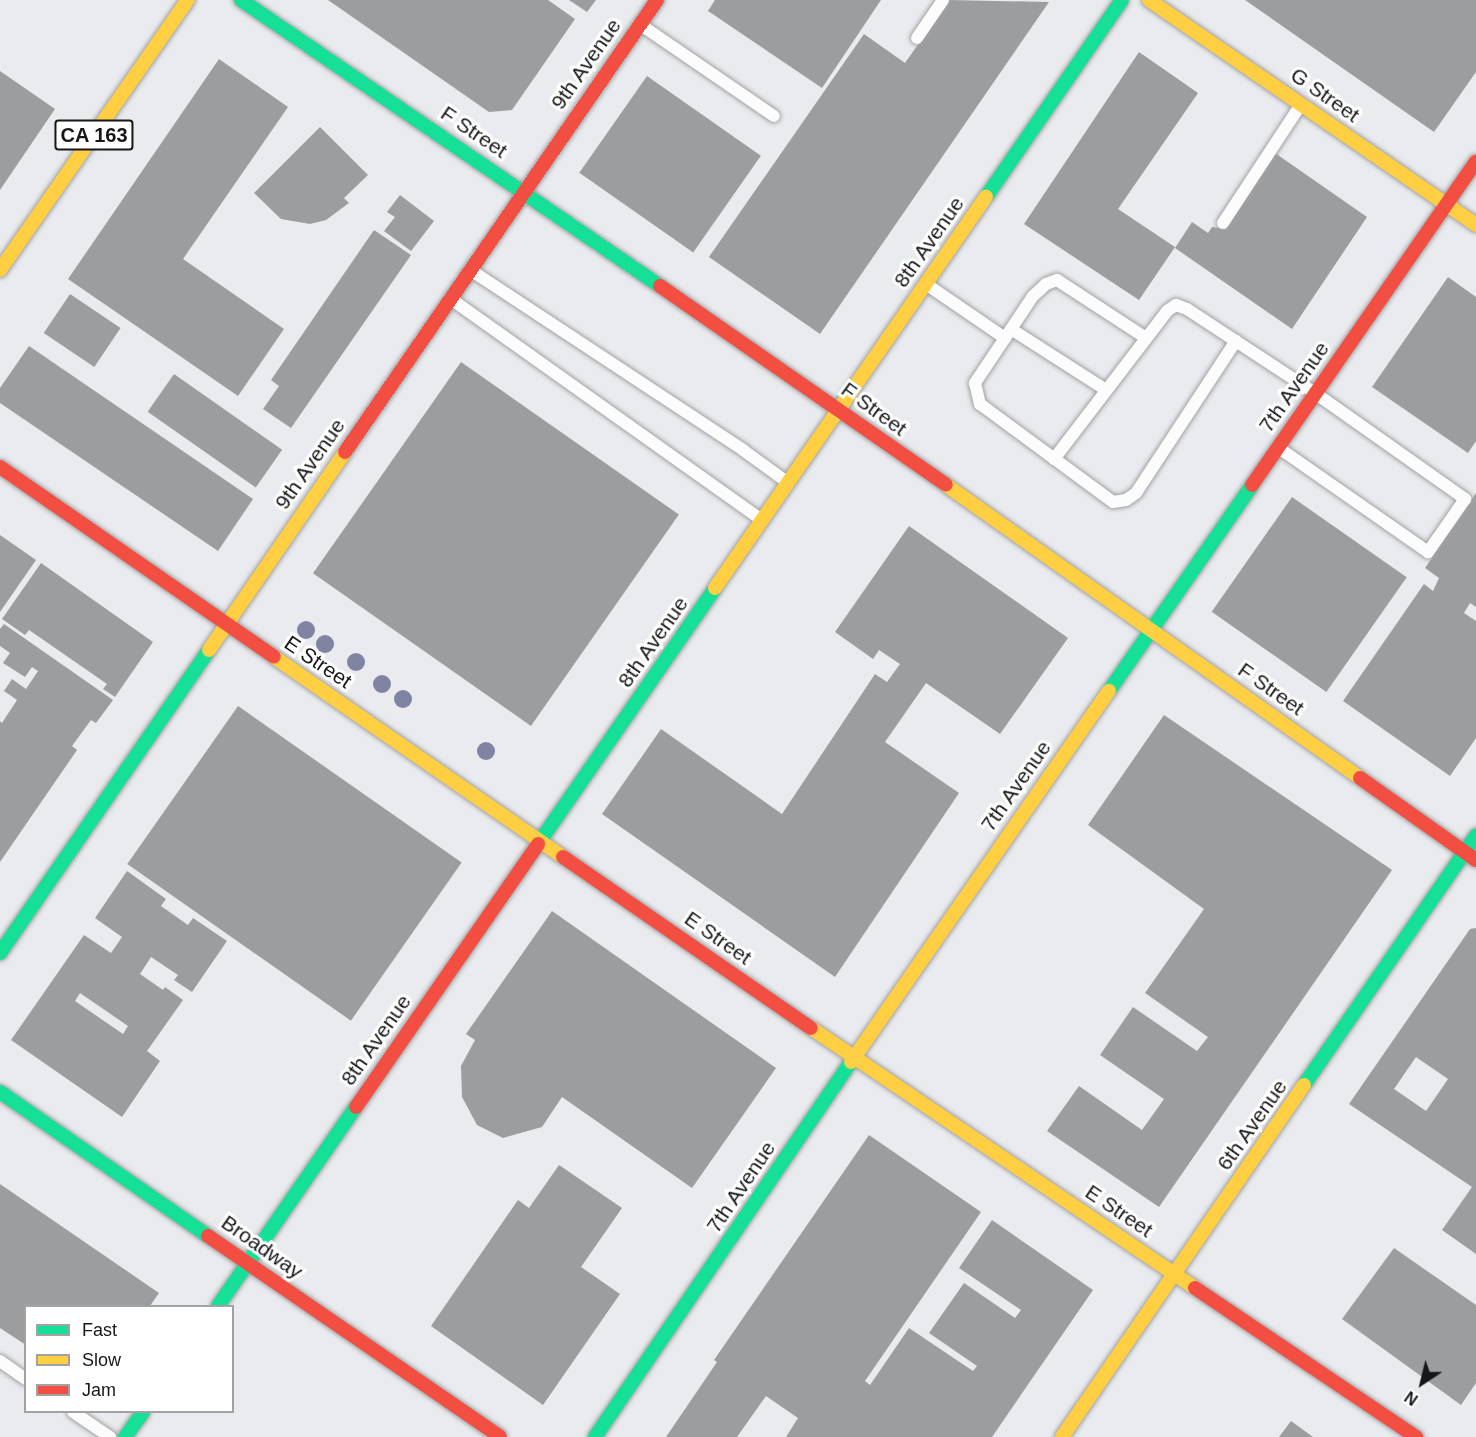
<!DOCTYPE html>
<html>
<head>
<meta charset="utf-8">
<style>
  body { margin:0 }
  #map { position:relative; width:1476px; height:1437px; overflow:hidden; background:#eaebee; font-family:Helvetica,sans-serif }
  div>[style] { position:absolute }
  .building>* { inset:0; background:#9c9d9f; transform-origin:0 0 }
  .roads { filter:drop-shadow(0 0 2px #a2a2a5) drop-shadow(0 0 2px #a2a2a5) }
  .lane>* { height:12px; margin:-6px; padding:0 6px; transform-origin:6px; border-radius:6px; background:#fcfcfc }
  .fast>* { height:14px; margin:-7px; padding:0 7px; transform-origin:7px; border-radius:7px; background:#16e098 }
  .slow>* { height:14px; margin:-7px; padding:0 7px; transform-origin:7px; border-radius:7px; background:#ffcf43 }
  .jam>* { height:14px; margin:-7px; padding:0 7px; transform-origin:7px; border-radius:7px; background:#f24e42 }
  .trees>* { width:18px; height:18px; margin:-9px; border-radius:50%; background:#8183a3 }
  span { translate:-50% -50%; white-space:nowrap; text-align:center; line-height:1.15; -webkit-text-stroke:6px #fff; paint-order:stroke }
  .shield-label span { padding:2px 4px; background:#fff; border:2px solid; border-radius:4px; -webkit-text-stroke-width:0 }
  .shield-label { font-size:20px; color:#161718; font-weight:700 }
  .street-label { font-size:21px; color:#161718 }
  .legend { position:absolute; left:24px; top:1305px; width:210px; height:108px; box-sizing:border-box; background:#fff; border:2px solid #a2a2a3; margin:0; padding:8px 10px; list-style:none; font-size:18px; color:#161718 }
  .legend li { display:flex; align-items:center; gap:12px; height:30px }
  .legend b { width:30px; border:2px solid #a2a2a3 }
  .north { position:absolute; left:1392px; top:1353px; width:60px; height:60px; -webkit-text-stroke:4px #fff; paint-order:stroke; rotate:215deg; font-size:16px; font-weight:700; line-height:24px; text-align:center; color:#161718 }
  .north::after { content:''; display:block; margin:auto; width:21px; height:27px; background:#161718; clip-path:polygon(50% 0,100% 100%,50% 72%,0 100%) }
</style>
</head>
<body>
<div id="map">
  <div class="building">
    <div style="clip-path:polygon(328px 0,548px 0,575px 19px,512px 110px,489px 112px)"></div>
    <div style="clip-path:polygon(569px 0,596px 0,587px 12px)"></div>
    <div style="clip-path:polygon(715px 0,881px 0,822px 88px,708px 11px)"></div>
    <div style="clip-path:polygon(949px 0,1049px 2px,820px 334px,709px 257px,864px 34px,905px 63px)"></div>
    <div style="clip-path:polygon(1245px 0,1476px 0,1476px 72px,1434px 132px)"></div>
    <div style="clip-path:polygon(1139px 52px,1198px 93px,1118px 209px,1175px 247px,1139px 300px,1024px 224px)"></div>
    <div style="clip-path:polygon(219px 59px,288px 107px,183px 259px,284px 329px,238px 396px,68px 279px)"></div>
    <div style="clip-path:polygon(0 71px,55px 109px,0 190px)"></div>
    <div style="left:647px;top:76px;width:139px;height:118px;rotate:35deg"></div>
    <div style="clip-path:polygon(320px 127px,368px 175px,344px 198px,349px 203px,326px 220px,310px 224px,281px 219px,254px 193px)"></div>
    <div style="clip-path:polygon(1275px 153px,1367px 217px,1292px 329px,1175px 248px,1192px 222px,1208px 233px,1212px 227px,1226px 229px)"></div>
    <div style="clip-path:polygon(400px 195px,434px 221px,411px 251px,384px 231px,395px 217px,387px 212px)"></div>
    <div style="clip-path:polygon(374px 230px,411px 255px,291px 428px,263px 409px,279px 386px,271px 380px)"></div>
    <div style="clip-path:polygon(1448px 277px,1476px 297px,1476px 441px,1468px 453px,1372px 387px)"></div>
    <div style="left:70px;top:294px;width:61px;height:47px;rotate:34deg"></div>
    <div style="clip-path:polygon(29px 346px,253px 499px,218px 551px,0 403px,0 388px)"></div>
    <div style="left:461px;top:362px;width:266px;height:258px;rotate:35deg"></div>
    <div style="left:174px;top:374px;width:132px;height:46px;rotate:35deg"></div>
    <div style="clip-path:polygon(1476px 493px,1476px 607px,1470px 603px,1464px 613px,1476px 621px,1476px 738px,1450px 776px,1343px 701px,1424px 584px,1433px 591px,1439px 578px,1425px 568px)"></div>
    <div style="left:1292px;top:497px;width:140px;height:140px;rotate:35deg"></div>
    <div style="clip-path:polygon(909px 526px,1068px 638px,1000px 734px,926px 683px,885px 742px,959px 793px,835px 977px,602px 814px,661px 729px,782px 814px,875px 674px,887px 682px,900px 664px,879px 650px,873px 659px,835px 632px)"></div>
    <div style="clip-path:polygon(0 535px,36px 560px,0 612px)"></div>
    <div style="clip-path:polygon(41px 563px,153px 642px,115px 697px,103px 689px,107px 684px,29px 630px,25px 635px,2px 619px)"></div>
    <div style="clip-path:polygon(4px 624px,113px 700px,96px 723px,91px 720px,72px 746px,77px 750px,0 862px,0 721px,2px 723px,17px 700px,4px 691px,12px 679px,26px 689px,38px 671px,32px 667px,25px 677px,3px 663px,10px 653px,0 646px,0 629px)"></div>
    <div style="left:238px;top:706px;width:273px;height:193px;rotate:35deg"></div>
    <div style="clip-path:polygon(1164px 715px,1392px 870px,1159px 1207px,1047px 1131px,1079px 1086px,1142px 1130px,1164px 1099px,1100px 1055px,1133px 1007px,1197px 1051px,1208px 1037px,1145px 993px,1204px 909px,1088px 825px)"></div>
    <div style="clip-path:polygon(evenodd,127px 871px,166px 899px,161px 906px,188px 925px,193px 918px,227px 941px,192px 992px,174px 980px,178px 975px,151px 957px,140px 974px,163px 990px,165px 987px,183px 1000px,147px 1051px,160px 1061px,122px 1117px,11px 1040px,84px 935px,111px 953px,122px 937px,95px 918px,127px 871px,80px 993px,128px 1026px,123px 1034px,75px 1001px,80px 993px)"></div>
    <div style="clip-path:polygon(552px 911px,776px 1068px,692px 1188px,562px 1097px,542px 1127px,503px 1138px,477px 1125px,462px 1097px,461px 1066px,475px 1040px,466px 1034px)"></div>
    <div style="clip-path:polygon(evenodd,1476px 928px,1476px 1254px,1442px 1230px,1472px 1187px,1349px 1104px,1470px 929px,1476px 928px,1416px 1057px,1448px 1079px,1426px 1111px,1394px 1089px,1416px 1057px)"></div>
    <div style="clip-path:polygon(869px 1135px,981px 1212px,865px 1381px,870px 1385px,909px 1328px,973px 1371px,977px 1366px,929px 1333px,964px 1283px,1015px 1318px,1021px 1310px,959px 1268px,992px 1220px,1093px 1290px,992px 1437px,786px 1437px,798px 1418px,766px 1396px,737px 1437px,666px 1437px,717px 1362px,714px 1360px)"></div>
    <div style="clip-path:polygon(559px 1165px,622px 1208px,581px 1267px,620px 1294px,543px 1405px,431px 1326px,518px 1200px,529px 1208px)"></div>
    <div style="clip-path:polygon(0 1184px,159px 1293px,150px 1306px,26px 1306px,26px 1345px,0 1328px)"></div>
    <div style="clip-path:polygon(1394px 1248px,1476px 1305px,1476px 1383px,1461px 1405px,1342px 1319px)"></div>
    <div style="clip-path:polygon(1291px 1421px,1313px 1437px,1279px 1437px)"></div>
  </div>
  <div class="roads">
    <div class="lane">
      <div style="left:641px;top:25px;width:161px;rotate:34.4deg"></div>
      <div style="left:917px;top:38px;width:46px;rotate:-55.6deg"></div>
      <div style="left:1223px;top:223px;width:140px;rotate:-56.7deg"></div>
      <div style="left:472px;top:271px;width:325px;rotate:33.4deg"></div>
      <div style="left:743px;top:450px;width:54px;rotate:36deg"></div>
      <div style="left:926px;top:284px;width:96px;rotate:34.4deg"></div>
      <div style="left:451px;top:299px;width:382px;rotate:35.4deg"></div>
      <div style="left:1011px;top:329px;width:113px;rotate:32.7deg"></div>
      <div style="left:1146px;top:338px;width:106px;rotate:-146.9deg"></div>
      <div style="left:1057px;top:280px;width:12px;rotate:160deg"></div>
      <div style="left:1046px;top:284px;width:18px;rotate:137deg"></div>
      <div style="left:1033px;top:296px;width:105px;rotate:123.7deg"></div>
      <div style="left:975px;top:383px;width:22px;rotate:77deg"></div>
      <div style="left:980px;top:404px;width:165px;rotate:36.4deg"></div>
      <div style="left:1113px;top:502px;width:13px;rotate:-9deg"></div>
      <div style="left:1126px;top:500px;width:12px;rotate:-35deg"></div>
      <div style="left:1136px;top:493px;width:182px;rotate:-56.7deg"></div>
      <div style="left:1054px;top:459px;width:186px;rotate:-52.6deg"></div>
      <div style="left:1167px;top:311px;width:11px;rotate:-34deg"></div>
      <div style="left:1176px;top:305px;width:12px;rotate:20deg"></div>
      <div style="left:1187px;top:309px;width:153px;rotate:33.3deg"></div>
      <div style="left:1315px;top:393px;width:184px;rotate:35.2deg"></div>
      <div style="left:1465px;top:499px;width:65px;rotate:124.9deg"></div>
      <div style="left:1428px;top:552px;width:182px;rotate:-145.1deg"></div>
      <div style="left:0;top:1361px;width:32px;rotate:35deg"></div>
      <div style="left:73px;top:1412px;width:45px;rotate:34deg"></div>
    </div>
    <div class="fast">
      <div style="left:241px;top:0;width:507px;rotate:34.32deg"></div>
      <div style="left:986px;top:197px;width:239px;rotate:-55.4deg"></div>
      <div style="left:1109px;top:691px;width:251px;rotate:-55.2deg"></div>
      <div style="left:538px;top:844px;width:311px;rotate:-55.3deg"></div>
      <div style="left:0;top:953px;width:368px;rotate:-55.4deg"></div>
      <div style="left:1304px;top:1085px;width:303px;rotate:-55.4deg"></div>
      <div style="left:0;top:1092px;width:253px;rotate:34.7deg"></div>
      <div style="left:218px;top:1306px;width:242px;rotate:-55.3deg"></div>
      <div style="left:125px;top:1437px;width:31px;rotate:-54deg"></div>
      <div style="left:595px;top:1437px;width:454px;rotate:-55.7deg"></div>
    </div>
    <div class="slow">
      <div style="left:1149px;top:0;width:397px;rotate:34.5deg"></div>
      <div style="left:0;top:270px;width:329px;rotate:-55.2deg"></div>
      <div style="left:946px;top:485px;width:507px;rotate:35.29deg"></div>
      <div style="left:715px;top:588px;width:476px;rotate:-55.3deg"></div>
      <div style="left:209px;top:650px;width:240px;rotate:-55.5deg"></div>
      <div style="left:274px;top:657px;width:351px;rotate:34.7deg"></div>
      <div style="left:811px;top:1028px;width:464px;rotate:34.1deg"></div>
      <div style="left:851px;top:1062px;width:452px;rotate:-55.2deg"></div>
      <div style="left:1062px;top:1437px;width:427px;rotate:-55.5deg"></div>
    </div>
    <div class="jam">
      <div style="left:660px;top:286px;width:348px;rotate:34.8deg"></div>
      <div style="left:345px;top:452px;width:549px;rotate:-55.38deg"></div>
      <div style="left:0;top:467px;width:333px;rotate:34.7deg"></div>
      <div style="left:1252px;top:485px;width:393px;rotate:-55.3deg"></div>
      <div style="left:1360px;top:778px;width:142px;rotate:35.3deg"></div>
      <div style="left:563px;top:857px;width:301px;rotate:34.6deg"></div>
      <div style="left:356px;top:1107px;width:320px;rotate:-55.3deg"></div>
      <div style="left:208px;top:1236px;width:354px;rotate:34.5deg"></div>
      <div style="left:1195px;top:1288px;width:267px;rotate:34deg"></div>
    </div>
  </div>
  <div class="trees">
    <div style="left:306px;top:630px"></div>
    <div style="left:325px;top:644px"></div>
    <div style="left:356px;top:662px"></div>
    <div style="left:382px;top:684px"></div>
    <div style="left:403px;top:699px"></div>
    <div style="left:486px;top:751px"></div>
  </div>
  <div class="shield-label">
    <span style="left:94px;top:135px">CA 163</span>
  </div>
  <div class="street-label">
    <span style="left:586px;top:64px;rotate:-55deg">9th Avenue</span>
    <span style="left:1325px;top:95px;rotate:35deg">G Street</span>
    <span style="left:474px;top:132px;rotate:34deg">F Street</span>
    <span style="left:929px;top:242px;rotate:-55deg">8th Avenue</span>
    <span style="left:1294px;top:387px;rotate:-55deg">7th Avenue</span>
    <span style="left:874px;top:409px;rotate:36deg">F Street</span>
    <span style="left:310px;top:464px;rotate:-55deg">9th Avenue</span>
    <span style="left:653px;top:642px;rotate:-55deg">8th Avenue</span>
    <span style="left:318px;top:662px;rotate:34deg">E Street</span>
    <span style="left:1271px;top:689px;rotate:35deg">F Street</span>
    <span style="left:1016px;top:786px;rotate:-55deg">7th Avenue</span>
    <span style="left:718px;top:938px;rotate:35deg">E Street</span>
    <span style="left:376px;top:1040px;rotate:-55deg">8th Avenue</span>
    <span style="left:1252px;top:1125px;rotate:-55deg">6th Avenue</span>
    <span style="left:741px;top:1187px;rotate:-56deg">7th Avenue</span>
    <span style="left:1119px;top:1211px;rotate:34deg">E Street</span>
    <span style="left:262px;top:1247px;rotate:35deg">Broadway</span>
  </div>
  <ul class="legend">
  <li><b style="height:8px;background:#16e098"></b>Fast</li>
  <li><b style="height:8px;background:#ffcf43"></b>Slow</li>
  <li><b style="height:8px;background:#f24e42"></b>Jam</li>
  </ul>
  <div class="north">N</div>
</div>
</body>
</html>
